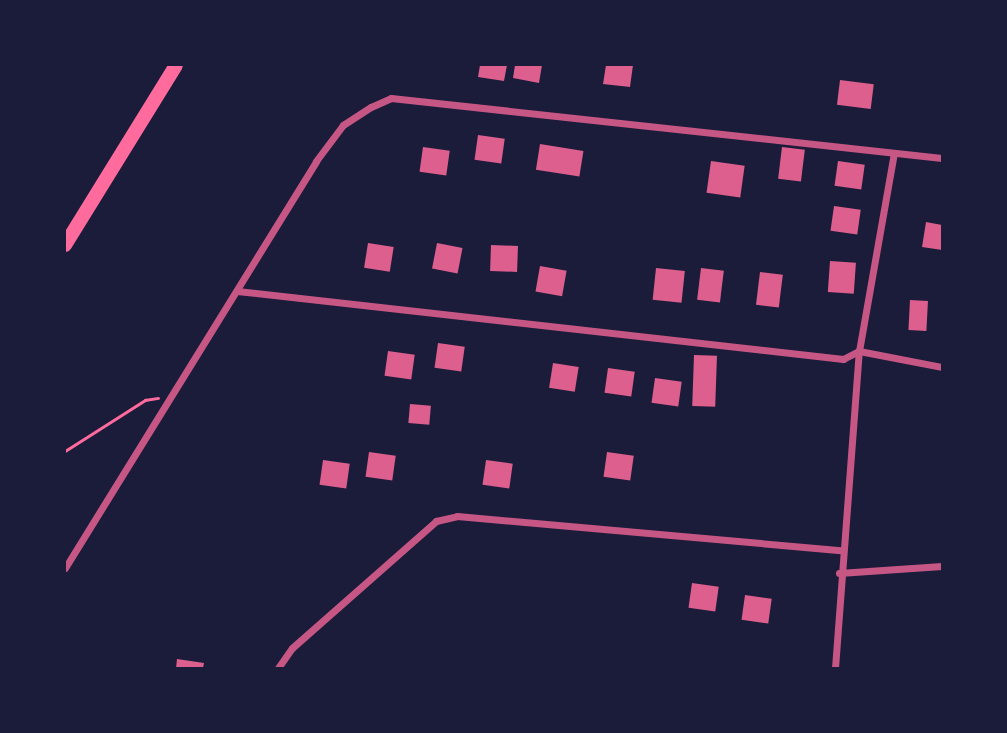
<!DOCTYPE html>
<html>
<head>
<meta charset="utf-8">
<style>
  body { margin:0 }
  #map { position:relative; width:1007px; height:733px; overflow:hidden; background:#1b1b3a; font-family:Raleway,sans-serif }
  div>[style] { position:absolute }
  .building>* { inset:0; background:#dd5f8e; transform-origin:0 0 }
  .path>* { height:2.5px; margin:-1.25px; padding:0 1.25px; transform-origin:1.25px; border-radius:1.25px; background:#ff6b9d }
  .minor>* { height:7px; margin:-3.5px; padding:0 3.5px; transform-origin:3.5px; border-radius:3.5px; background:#c65784 }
  .trunk>* { height:14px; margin:-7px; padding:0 7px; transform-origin:7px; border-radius:7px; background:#ff6b9d }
  span { translate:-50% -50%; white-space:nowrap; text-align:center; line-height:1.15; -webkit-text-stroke:6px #1b1b3a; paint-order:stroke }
  .frame { position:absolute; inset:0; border:66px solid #1b1b3a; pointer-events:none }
</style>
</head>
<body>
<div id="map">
  <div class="building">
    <div style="clip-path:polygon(480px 65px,507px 65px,504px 81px,478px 77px)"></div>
    <div style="clip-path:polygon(515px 65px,542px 65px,539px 83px,513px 78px)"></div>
    <div style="clip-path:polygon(606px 65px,633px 65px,630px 87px,603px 84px)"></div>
    <div style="left:840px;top:80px;width:34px;height:25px;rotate:7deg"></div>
    <div style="left:478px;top:135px;width:27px;height:25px;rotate:8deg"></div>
    <div style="left:540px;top:144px;width:44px;height:26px;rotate:9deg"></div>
    <div style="left:423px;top:147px;width:27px;height:25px;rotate:8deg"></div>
    <div style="left:782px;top:147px;width:23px;height:32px;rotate:7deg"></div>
    <div style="left:711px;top:161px;width:34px;height:32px;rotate:8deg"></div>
    <div style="left:838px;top:161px;width:27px;height:25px;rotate:8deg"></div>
    <div style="left:834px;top:206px;width:27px;height:25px;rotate:8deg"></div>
    <div style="clip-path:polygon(926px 222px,942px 225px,942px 250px,922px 247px)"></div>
    <div style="left:368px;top:243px;width:26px;height:25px;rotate:9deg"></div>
    <div style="left:437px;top:243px;width:26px;height:26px;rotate:11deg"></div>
    <div style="left:491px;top:245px;width:27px;height:26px;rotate:2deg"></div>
    <div style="left:830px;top:261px;width:26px;height:31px;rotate:4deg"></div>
    <div style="left:540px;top:266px;width:27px;height:26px;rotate:10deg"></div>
    <div style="left:656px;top:268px;width:29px;height:32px;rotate:6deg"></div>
    <div style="left:701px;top:268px;width:23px;height:32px;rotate:7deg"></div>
    <div style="left:760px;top:272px;width:23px;height:33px;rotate:7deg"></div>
    <div style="left:910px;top:300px;width:18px;height:30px;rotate:3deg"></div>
    <div style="left:438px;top:343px;width:27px;height:25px;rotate:8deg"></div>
    <div style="left:388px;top:351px;width:27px;height:25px;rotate:8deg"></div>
    <div style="left:694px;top:355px;width:23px;height:51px;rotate:2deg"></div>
    <div style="left:553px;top:363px;width:26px;height:25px;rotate:9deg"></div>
    <div style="left:608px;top:368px;width:27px;height:25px;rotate:8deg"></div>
    <div style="left:655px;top:378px;width:27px;height:25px;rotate:8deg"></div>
    <div style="left:410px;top:404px;width:21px;height:19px;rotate:5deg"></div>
    <div style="left:369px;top:452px;width:27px;height:25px;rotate:8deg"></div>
    <div style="left:607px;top:452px;width:27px;height:25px;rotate:8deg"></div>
    <div style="left:323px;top:460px;width:27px;height:25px;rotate:8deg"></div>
    <div style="left:486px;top:460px;width:27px;height:25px;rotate:8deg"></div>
    <div style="left:692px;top:583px;width:27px;height:25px;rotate:8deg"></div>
    <div style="left:745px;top:595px;width:27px;height:25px;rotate:8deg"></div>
    <div style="clip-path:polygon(177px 659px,204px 663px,203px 668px,176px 668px)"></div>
  </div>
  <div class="path">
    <div style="left:65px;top:451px;width:95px;rotate:-32.5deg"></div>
    <div style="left:145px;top:400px;width:13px;rotate:-9deg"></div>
  </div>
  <div class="minor">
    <div style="left:237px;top:291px;width:610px;rotate:6.4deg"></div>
    <div style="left:843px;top:359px;width:18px;rotate:-27deg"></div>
    <div style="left:859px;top:351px;width:201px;rotate:-80deg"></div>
    <div style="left:65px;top:568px;width:478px;rotate:-58.3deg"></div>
    <div style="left:316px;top:161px;width:45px;rotate:-53.1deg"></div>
    <div style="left:343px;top:125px;width:33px;rotate:-33deg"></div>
    <div style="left:371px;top:107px;width:22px;rotate:-24deg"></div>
    <div style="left:391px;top:98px;width:554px;rotate:6.21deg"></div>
    <div style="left:839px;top:573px;width:103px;rotate:-3.9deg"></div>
    <div style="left:278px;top:668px;width:24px;rotate:-55deg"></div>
    <div style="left:292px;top:648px;width:192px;rotate:-41.4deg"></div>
    <div style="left:436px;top:521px;width:22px;rotate:-13deg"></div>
    <div style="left:457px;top:516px;width:385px;rotate:5.1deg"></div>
    <div style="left:835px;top:668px;width:318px;rotate:-85.7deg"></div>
    <div style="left:859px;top:351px;width:85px;rotate:10.9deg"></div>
  </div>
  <div class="trunk">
    <div style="left:65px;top:245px;width:211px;rotate:-58.3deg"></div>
  </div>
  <div class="frame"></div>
</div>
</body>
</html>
